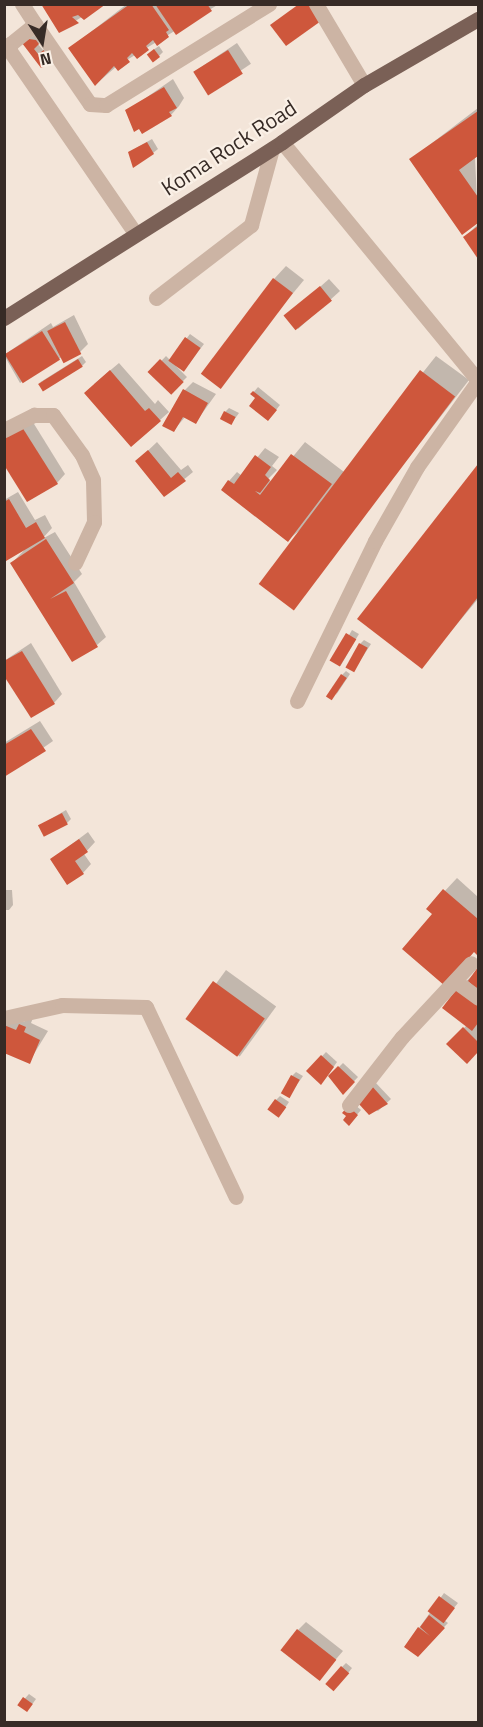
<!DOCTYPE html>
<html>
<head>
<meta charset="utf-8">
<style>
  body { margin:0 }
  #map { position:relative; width:483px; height:1727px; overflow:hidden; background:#f3e5d9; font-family:"Titillium Web",sans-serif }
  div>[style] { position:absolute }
  .shadow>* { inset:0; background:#0003; transform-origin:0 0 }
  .building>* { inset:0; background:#ce573c; transform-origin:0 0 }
  .minor>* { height:15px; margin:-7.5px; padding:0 7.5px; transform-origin:7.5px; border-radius:7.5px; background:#ccb4a4 }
  .major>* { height:15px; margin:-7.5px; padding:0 7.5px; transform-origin:7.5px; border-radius:7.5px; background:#7a6056 }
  span { translate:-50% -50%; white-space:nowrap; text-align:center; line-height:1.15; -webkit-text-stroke:4.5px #faf0e6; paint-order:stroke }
  .street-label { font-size:22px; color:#372b26 }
  .frame { position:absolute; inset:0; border:6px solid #372b26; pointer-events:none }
  .north { position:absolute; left:12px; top:12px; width:60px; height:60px; -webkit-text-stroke:4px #faf0e6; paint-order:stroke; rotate:168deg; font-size:16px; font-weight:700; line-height:24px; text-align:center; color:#372b26 }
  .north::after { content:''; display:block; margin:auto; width:21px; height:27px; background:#372b26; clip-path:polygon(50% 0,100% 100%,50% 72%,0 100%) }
</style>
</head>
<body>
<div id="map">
  <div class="shadow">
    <div style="clip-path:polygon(42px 4px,103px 4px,59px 31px)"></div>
    <div style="clip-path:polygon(127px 4px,219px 4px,117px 66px,96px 84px,70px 48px)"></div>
    <div style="clip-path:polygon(34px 35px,42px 39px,38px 44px,43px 50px,49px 47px,53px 58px,42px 66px,24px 43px)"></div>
    <div style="left:237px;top:43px;width:25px;height:52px;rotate:56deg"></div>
    <div style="clip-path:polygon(159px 46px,163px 52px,159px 56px,153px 50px)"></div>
    <div style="clip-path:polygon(173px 79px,184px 98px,179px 106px,171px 115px,135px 130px,127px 111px)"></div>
    <div style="clip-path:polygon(478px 108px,478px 155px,475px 157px,478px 222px,462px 233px,411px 159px)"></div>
    <div style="clip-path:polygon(152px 139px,158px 149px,153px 153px,129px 152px)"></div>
    <div style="clip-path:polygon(478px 224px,478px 256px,465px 237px)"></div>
    <div style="clip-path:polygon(286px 266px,304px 280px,217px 385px,274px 279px)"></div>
    <div style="clip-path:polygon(329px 279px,340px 291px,298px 329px,296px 308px)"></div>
    <div style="clip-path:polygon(74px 315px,88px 344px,80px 352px,62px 357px,20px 383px,4px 355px,51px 323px,53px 327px)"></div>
    <div style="clip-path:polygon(190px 334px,204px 344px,188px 365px,176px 366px,187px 377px,171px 393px,150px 373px,166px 356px,170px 360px)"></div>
    <div style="clip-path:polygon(82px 356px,86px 362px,82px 366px,39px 383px)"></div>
    <div style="clip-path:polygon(436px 356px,469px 380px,293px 607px,300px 530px,288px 540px,229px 481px,237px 472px,242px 476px,265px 448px,279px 457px,272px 466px,277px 470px,268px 479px,272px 482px,305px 442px,344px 472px)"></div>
    <div style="clip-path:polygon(119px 363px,155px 404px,158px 400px,169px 412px,160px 420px,94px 384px)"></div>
    <div style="clip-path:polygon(193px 382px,216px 394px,196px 422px,186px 416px,174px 430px,185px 390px)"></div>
    <div style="clip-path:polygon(258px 387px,280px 405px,272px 415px,252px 394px)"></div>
    <div style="clip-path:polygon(229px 408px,239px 413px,231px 424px,225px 412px)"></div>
    <div style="clip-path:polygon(31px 419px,65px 474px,57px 483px,4px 462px,4px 436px)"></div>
    <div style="clip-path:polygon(157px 442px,181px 470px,188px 465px,193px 472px,165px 495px,137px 461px)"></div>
    <div style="clip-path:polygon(478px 466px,478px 599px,421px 667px,359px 619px)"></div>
    <div style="clip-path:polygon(18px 492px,35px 520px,45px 515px,52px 528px,42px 539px,55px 532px,82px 574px,74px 582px,106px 637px,97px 645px,12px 563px,28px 546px,4px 556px,4px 500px)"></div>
    <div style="left:352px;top:630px;width:8px;height:37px;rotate:30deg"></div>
    <div style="clip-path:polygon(364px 640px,371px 644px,354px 670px,360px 644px)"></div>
    <div style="clip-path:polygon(31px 643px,62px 694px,54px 703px,4px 661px)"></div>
    <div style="clip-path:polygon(346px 671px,350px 674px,336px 695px,342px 675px)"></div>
    <div style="clip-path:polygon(40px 721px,53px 741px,4px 775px,4px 743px)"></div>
    <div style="clip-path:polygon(66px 810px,71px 819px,67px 823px,39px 826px)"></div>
    <div style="clip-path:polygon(88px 832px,95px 842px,84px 854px,91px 864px,83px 873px,52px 859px)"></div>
    <div style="clip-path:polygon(457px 878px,478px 897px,478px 954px,428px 909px)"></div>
    <div style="clip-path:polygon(4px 890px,12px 890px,13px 905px,9px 910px,4px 910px)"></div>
    <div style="left:226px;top:970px;width:62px;height:62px;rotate:36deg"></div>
    <div style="clip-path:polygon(478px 970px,478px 1050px,467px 1062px,448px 1044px,467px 1025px,460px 987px)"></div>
    <div style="clip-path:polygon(4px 1013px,24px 1022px,29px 1016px,33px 1018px,31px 1023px,48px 1031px,29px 1062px,4px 1051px)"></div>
    <div style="clip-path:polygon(326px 1052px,337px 1062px,325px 1079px,308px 1071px)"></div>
    <div style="clip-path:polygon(343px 1063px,358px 1077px,343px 1093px,330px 1076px)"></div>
    <div style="clip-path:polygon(296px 1072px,303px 1076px,289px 1096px,292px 1076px)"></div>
    <div style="clip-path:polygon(375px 1082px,391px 1099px,378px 1111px,360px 1103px)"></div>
    <div style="clip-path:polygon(280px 1096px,289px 1102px,283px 1111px,276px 1100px)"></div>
    <div style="clip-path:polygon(353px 1103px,361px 1110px,349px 1124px)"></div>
    <div style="clip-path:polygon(444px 1593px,458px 1603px,444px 1620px,448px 1623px,417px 1655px,419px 1628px)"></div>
    <div style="clip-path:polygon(306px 1622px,343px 1651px,319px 1679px,298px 1630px)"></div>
    <div style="clip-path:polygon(346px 1663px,352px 1668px,338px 1686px,342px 1667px)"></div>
    <div style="clip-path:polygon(29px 1694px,36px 1699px,31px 1706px,19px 1705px)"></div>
  </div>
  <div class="building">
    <div style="clip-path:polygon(41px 4px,106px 4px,84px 20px,78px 15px,72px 17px,79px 23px,59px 33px)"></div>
    <div style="clip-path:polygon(130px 4px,151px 4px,169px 30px,166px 32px,169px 37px,157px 46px,153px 40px,146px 46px,149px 50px,137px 59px,132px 53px,127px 58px,130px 62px,118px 71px,114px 66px,95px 86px,68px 48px)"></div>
    <div style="clip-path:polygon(155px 4px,207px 4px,212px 11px,176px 35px)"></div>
    <div style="clip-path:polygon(299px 4px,308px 4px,321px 21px,286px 46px,270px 25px)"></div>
    <div style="clip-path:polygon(29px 39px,36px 40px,39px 44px,34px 49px,38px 54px,44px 50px,50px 63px,41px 68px,22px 43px)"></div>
    <div style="left:154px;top:49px;width:10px;height:9px;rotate:53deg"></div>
    <div style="left:228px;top:50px;width:28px;height:41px;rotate:58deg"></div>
    <div style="clip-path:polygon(164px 87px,177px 108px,169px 112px,172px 116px,142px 134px,139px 129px,134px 132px,125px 110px)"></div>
    <div style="clip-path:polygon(478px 111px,478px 156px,459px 170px,478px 197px,478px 223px,462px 235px,409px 159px)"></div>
    <div style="clip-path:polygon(147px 142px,154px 154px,133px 168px,128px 152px)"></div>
    <div style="clip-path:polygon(478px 226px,478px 259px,463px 237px)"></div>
    <div style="left:273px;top:278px;width:25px;height:120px;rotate:37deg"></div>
    <div style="left:320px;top:286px;width:19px;height:47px;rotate:51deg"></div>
    <div style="left:65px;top:322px;width:36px;height:20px;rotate:63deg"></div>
    <div style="left:42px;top:331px;width:34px;height:44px;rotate:58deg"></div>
    <div style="left:185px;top:337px;width:19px;height:29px;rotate:35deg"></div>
    <div style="left:78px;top:359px;width:9px;height:47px;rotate:58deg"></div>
    <div style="left:160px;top:359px;width:33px;height:18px;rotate:44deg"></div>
    <div style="clip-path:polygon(110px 370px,145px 411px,149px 408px,161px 421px,131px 447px,84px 393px)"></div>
    <div style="left:420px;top:370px;width:44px;height:268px;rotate:37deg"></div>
    <div style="clip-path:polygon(183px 389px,208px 403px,196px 424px,183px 417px,174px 432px,162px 426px)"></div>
    <div style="clip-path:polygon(253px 391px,277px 410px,268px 421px,249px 406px,255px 398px,250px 394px)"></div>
    <div style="left:224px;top:411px;width:13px;height:9px;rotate:27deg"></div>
    <div style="clip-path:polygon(22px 427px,58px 484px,27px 502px,4px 465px,4px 438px)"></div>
    <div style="clip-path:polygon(148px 450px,171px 478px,178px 472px,186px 481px,164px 497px,135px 461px)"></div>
    <div style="clip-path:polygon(291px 454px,332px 484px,288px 542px,221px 490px,228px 480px,234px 484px,255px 455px,271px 467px,265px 475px,270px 480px,260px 493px,255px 491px,260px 495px)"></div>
    <div style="clip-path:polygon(478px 464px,478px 597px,422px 669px,357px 619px)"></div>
    <div style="clip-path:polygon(9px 499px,26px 528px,36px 522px,45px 538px,6px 561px,4px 502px)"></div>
    <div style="clip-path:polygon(46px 539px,74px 583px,50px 599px,66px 591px,98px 647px,72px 662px,10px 563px)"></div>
    <div style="left:346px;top:633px;width:12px;height:32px;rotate:31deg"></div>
    <div style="left:359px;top:643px;width:10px;height:28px;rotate:29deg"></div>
    <div style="clip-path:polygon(22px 651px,55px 704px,31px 718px,4px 676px,4px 661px)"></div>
    <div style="left:341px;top:674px;width:7px;height:27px;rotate:34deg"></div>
    <div style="clip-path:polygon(31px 729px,46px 751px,4px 777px,4px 745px)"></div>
    <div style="left:62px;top:813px;width:13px;height:27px;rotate:63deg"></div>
    <div style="clip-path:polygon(79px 839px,88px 852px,75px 861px,84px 874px,67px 885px,50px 859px)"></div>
    <div style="clip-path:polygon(443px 889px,478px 919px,478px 956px,474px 952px,445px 986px,402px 949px,432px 914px,426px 909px)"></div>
    <div style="clip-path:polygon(478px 967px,478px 990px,468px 981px)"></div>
    <div style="left:213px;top:981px;width:64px;height:47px;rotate:36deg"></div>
    <div style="clip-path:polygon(459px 986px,478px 1002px,478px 1023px,472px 1031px,442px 1008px)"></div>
    <div style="clip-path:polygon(19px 1024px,26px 1027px,24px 1032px,40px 1040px,30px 1064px,4px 1053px,4px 1025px,16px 1030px)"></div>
    <div style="clip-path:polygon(463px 1027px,478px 1042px,478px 1052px,467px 1064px,446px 1044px)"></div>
    <div style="clip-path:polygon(321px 1055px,334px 1067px,321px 1085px,306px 1071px)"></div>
    <div style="clip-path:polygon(338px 1066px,355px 1082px,343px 1095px,328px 1076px)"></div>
    <div style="left:291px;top:1075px;width:10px;height:21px;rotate:29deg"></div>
    <div style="clip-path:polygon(370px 1084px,388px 1104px,369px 1115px,358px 1103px)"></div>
    <div style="left:275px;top:1099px;width:14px;height:13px;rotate:36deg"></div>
    <div style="clip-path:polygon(348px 1106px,358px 1115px,349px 1126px,343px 1120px,346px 1116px,342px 1113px)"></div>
    <div style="left:439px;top:1596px;width:20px;height:19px;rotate:37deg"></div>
    <div style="clip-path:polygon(429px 1615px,445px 1628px,418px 1657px,404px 1647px,418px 1627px,430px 1636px,420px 1627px)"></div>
    <div style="left:297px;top:1629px;width:50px;height:27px;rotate:38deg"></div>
    <div style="left:341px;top:1666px;width:11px;height:24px;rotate:41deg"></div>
    <div style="left:23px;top:1697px;width:12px;height:10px;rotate:35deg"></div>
  </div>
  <div class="minor">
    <div style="left:22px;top:4px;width:24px;rotate:57deg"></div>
    <div style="left:35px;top:24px;width:32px;rotate:141deg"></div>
    <div style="left:10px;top:44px;width:7px;rotate:90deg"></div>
    <div style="left:10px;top:51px;width:222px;rotate:55.5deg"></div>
    <div style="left:316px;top:4px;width:94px;rotate:59.3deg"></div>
    <div style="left:35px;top:24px;width:97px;rotate:55.5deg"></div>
    <div style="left:90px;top:104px;width:16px;rotate:4deg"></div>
    <div style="left:106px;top:105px;width:192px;rotate:-31.8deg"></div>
    <div style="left:282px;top:142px;width:309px;rotate:50.6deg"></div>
    <div style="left:156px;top:298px;width:120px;rotate:-37.5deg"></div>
    <div style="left:251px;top:225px;width:79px;rotate:-74.6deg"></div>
    <div style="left:4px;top:430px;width:34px;rotate:-27deg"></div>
    <div style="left:34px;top:415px;width:19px"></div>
    <div style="left:53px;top:415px;width:49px;rotate:54.1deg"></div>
    <div style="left:82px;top:455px;width:27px;rotate:66deg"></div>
    <div style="left:93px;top:480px;width:42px;rotate:88.6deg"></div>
    <div style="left:94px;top:522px;width:45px;rotate:114.9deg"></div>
    <div style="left:297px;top:701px;width:178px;rotate:-64deg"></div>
    <div style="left:375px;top:541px;width:85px;rotate:-60.4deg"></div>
    <div style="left:417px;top:467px;width:105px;rotate:-54.7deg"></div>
    <div style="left:455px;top:981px;width:29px;rotate:36deg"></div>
    <div style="left:4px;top:1018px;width:59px;rotate:-12.6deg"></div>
    <div style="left:62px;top:1005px;width:84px;rotate:1.4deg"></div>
    <div style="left:146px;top:1007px;width:210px;rotate:64.7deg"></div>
    <div style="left:349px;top:1105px;width:86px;rotate:-52.1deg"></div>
    <div style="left:402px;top:1037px;width:101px;rotate:-47deg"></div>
  </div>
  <div class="major">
    <div style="left:4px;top:318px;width:329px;rotate:-32.3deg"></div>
    <div style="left:282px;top:142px;width:100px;rotate:-34.8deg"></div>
    <div style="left:364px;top:85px;width:132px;rotate:-30.1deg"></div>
  </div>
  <div class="street-label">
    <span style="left:229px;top:148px;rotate:-33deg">Koma Rock Road</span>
  </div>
  <div class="frame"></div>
  <div class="north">N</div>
</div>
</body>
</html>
